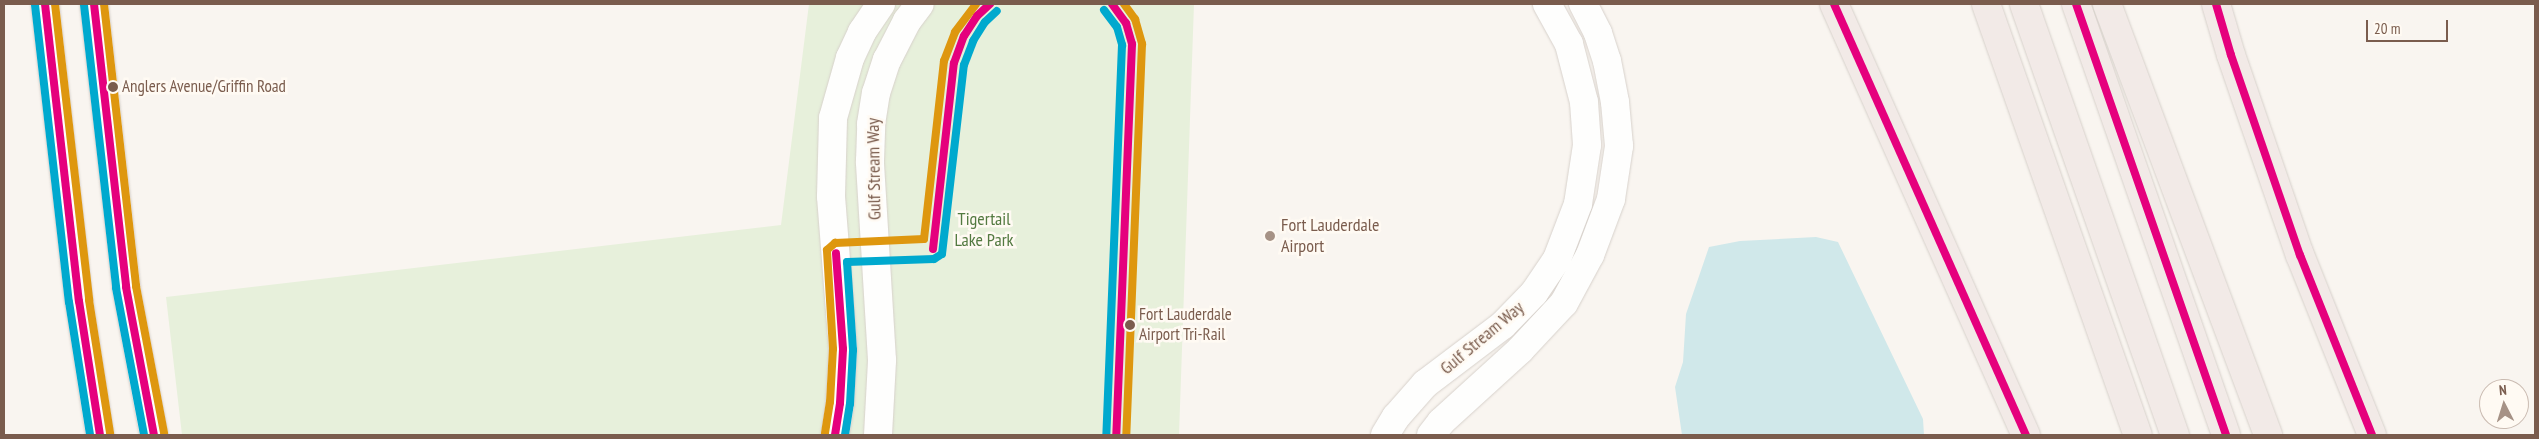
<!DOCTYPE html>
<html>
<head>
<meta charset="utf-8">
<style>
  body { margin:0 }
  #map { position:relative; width:2539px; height:439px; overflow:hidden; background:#f9f5f0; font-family:"PT Sans Narrow",sans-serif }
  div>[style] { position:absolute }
  .green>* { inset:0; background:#e7f0db }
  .water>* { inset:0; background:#d0e8ea }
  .roads { filter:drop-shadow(0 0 1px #d7d1cb) drop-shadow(0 0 1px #d7d1cb) }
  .minor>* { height:28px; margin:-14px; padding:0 14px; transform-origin:14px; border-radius:14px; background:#fefefd }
  .highway>* { height:28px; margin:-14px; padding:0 14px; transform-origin:14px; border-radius:14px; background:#f2eae7 }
  .bus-1>* { height:8px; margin:-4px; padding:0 4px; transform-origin:4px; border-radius:4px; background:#e5007d }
  .bus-2>* { height:8px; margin:-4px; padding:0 4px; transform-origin:4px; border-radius:4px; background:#00a9ce }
  .bus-3>* { height:8px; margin:-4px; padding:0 4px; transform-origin:4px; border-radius:4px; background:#de970f }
  .dots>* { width:14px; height:14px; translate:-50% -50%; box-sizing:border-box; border:2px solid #fffaf3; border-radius:50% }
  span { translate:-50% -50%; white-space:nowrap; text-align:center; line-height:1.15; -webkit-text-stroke:5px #fffaf3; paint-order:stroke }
  .bus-label { font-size:17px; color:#7a5c4d }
  .left { translate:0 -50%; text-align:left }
  .street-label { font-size:18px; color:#7a5c4d }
  .park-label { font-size:18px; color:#537a41 }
  .poi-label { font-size:18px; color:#7a5c4d }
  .frame { position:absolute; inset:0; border:5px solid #7a5c4d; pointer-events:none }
  .north { position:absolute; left:2479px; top:379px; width:50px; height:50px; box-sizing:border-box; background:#fffaf3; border:1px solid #cabbb1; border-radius:50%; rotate:355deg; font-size:14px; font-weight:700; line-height:20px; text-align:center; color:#7a5c4d }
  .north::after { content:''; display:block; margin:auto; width:18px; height:22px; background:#a69286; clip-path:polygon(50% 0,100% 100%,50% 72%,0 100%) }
  .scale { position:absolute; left:2366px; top:20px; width:82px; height:22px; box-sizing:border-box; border:2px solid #7a5c4d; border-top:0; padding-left:6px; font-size:15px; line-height:18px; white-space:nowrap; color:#7a5c4d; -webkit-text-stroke:4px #fffaf3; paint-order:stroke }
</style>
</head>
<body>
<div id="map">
  <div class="green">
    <div style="clip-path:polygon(809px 4px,1194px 4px,1179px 435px,182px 435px,166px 297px,781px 225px)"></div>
  </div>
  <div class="water">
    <div style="clip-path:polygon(1816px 237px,1838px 242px,1923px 419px,1924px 435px,1682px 435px,1675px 387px,1683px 362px,1686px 314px,1709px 247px,1740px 241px)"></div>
  </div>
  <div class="roads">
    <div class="minor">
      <div style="left:45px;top:4px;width:299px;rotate:83.5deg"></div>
      <div style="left:79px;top:301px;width:136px;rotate:81.1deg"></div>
      <div style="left:94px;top:4px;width:285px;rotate:83.5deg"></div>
      <div style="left:126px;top:287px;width:151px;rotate:79.3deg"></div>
      <div style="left:835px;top:435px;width:32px;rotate:-81deg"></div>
      <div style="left:840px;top:403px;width:54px;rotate:-86.8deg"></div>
      <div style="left:843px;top:349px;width:153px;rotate:-94.5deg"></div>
      <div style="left:831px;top:196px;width:78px;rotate:-88.5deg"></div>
      <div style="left:833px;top:118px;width:62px;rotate:-74.2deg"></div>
      <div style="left:850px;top:58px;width:29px;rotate:-65deg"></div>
      <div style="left:862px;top:32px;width:34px;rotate:-56deg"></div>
      <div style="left:878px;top:435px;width:75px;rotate:-86.9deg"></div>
      <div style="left:882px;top:360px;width:199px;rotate:-93.5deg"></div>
      <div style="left:870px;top:161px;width:37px;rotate:-88deg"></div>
      <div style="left:871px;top:124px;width:31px;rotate:-81deg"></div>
      <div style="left:876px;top:93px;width:35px;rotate:-72deg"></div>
      <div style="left:887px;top:60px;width:44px;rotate:-62.9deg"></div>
      <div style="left:907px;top:21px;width:21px;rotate:-53deg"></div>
      <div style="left:1385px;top:435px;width:21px;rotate:-59deg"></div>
      <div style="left:1396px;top:417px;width:44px;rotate:-48.7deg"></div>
      <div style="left:1425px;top:384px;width:98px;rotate:-37.1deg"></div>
      <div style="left:1503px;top:325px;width:45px;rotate:-45.9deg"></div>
      <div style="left:1534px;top:293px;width:41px;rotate:-55.9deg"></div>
      <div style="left:1557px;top:259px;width:59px;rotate:-69.1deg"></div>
      <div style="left:1578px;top:204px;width:60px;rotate:-81.3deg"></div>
      <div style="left:1587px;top:145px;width:43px;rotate:-94deg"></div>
      <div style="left:1584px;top:102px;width:60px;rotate:-104.5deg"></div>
      <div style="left:1569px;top:44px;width:46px;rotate:-118.8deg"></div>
      <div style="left:1431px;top:435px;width:16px;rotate:-52deg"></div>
      <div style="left:1441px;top:422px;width:107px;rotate:-42.3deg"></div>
      <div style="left:1520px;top:350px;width:64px;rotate:-46.9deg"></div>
      <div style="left:1564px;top:303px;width:55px;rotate:-61.6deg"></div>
      <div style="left:1590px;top:255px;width:60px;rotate:-69.4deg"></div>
      <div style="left:1611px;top:199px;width:54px;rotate:-81.4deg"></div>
      <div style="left:1619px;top:146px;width:44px;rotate:-95.2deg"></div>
      <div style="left:1615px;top:102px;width:42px;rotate:-101deg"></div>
      <div style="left:1607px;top:61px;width:29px;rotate:-108deg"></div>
      <div style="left:1598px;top:33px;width:33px;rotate:-117deg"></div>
    </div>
    <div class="highway">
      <div style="left:1834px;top:4px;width:472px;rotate:66deg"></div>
      <div style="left:1986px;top:4px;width:457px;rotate:70.6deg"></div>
      <div style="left:2024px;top:4px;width:457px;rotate:70.7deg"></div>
      <div style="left:2076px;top:4px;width:456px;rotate:70.8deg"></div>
      <div style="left:2107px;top:4px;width:460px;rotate:69.5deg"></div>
      <div style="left:2216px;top:4px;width:53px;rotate:73.6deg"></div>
      <div style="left:2231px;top:55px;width:212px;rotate:71deg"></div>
      <div style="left:2300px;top:255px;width:194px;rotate:68.2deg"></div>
    </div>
  </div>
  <div class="bus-1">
    <div style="left:45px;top:4px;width:299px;rotate:83.5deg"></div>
    <div style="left:79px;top:301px;width:136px;rotate:81.1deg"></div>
    <div style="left:94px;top:4px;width:285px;rotate:83.5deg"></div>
    <div style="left:126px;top:287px;width:151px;rotate:79.3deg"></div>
    <div style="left:1112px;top:4px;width:24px;rotate:54deg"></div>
    <div style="left:1126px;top:23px;width:22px;rotate:74deg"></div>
    <div style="left:1132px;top:44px;width:391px;rotate:92.3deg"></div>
    <div style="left:1834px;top:4px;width:472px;rotate:66deg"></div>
    <div style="left:2076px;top:4px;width:456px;rotate:70.8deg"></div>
    <div style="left:2216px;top:4px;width:53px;rotate:73.6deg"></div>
    <div style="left:2231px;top:55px;width:212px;rotate:71deg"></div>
    <div style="left:2300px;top:255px;width:194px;rotate:68.2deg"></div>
    <div style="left:933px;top:249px;width:187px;rotate:-83.6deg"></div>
    <div style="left:954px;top:63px;width:29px;rotate:-70deg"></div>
    <div style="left:964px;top:36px;width:24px;rotate:-57deg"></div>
    <div style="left:977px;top:16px;width:18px;rotate:-43deg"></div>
    <div style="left:835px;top:435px;width:32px;rotate:-81deg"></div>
    <div style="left:840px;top:403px;width:54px;rotate:-86.8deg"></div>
    <div style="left:843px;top:349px;width:96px;rotate:-94.2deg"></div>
  </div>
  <div class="bus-2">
    <div style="left:35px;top:5px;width:299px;rotate:83.5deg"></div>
    <div style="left:69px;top:302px;width:135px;rotate:81deg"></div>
    <div style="left:84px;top:5px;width:285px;rotate:83.5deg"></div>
    <div style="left:116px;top:288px;width:150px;rotate:79.2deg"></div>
    <div style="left:1104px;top:10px;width:21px;rotate:53deg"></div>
    <div style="left:1117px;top:27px;width:19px;rotate:74deg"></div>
    <div style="left:1122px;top:45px;width:390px;rotate:92.3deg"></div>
    <div style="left:845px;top:435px;width:31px;rotate:-81deg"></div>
    <div style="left:850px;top:404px;width:54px;rotate:-86.8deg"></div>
    <div style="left:853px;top:350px;width:88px;rotate:-93.9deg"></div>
    <div style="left:847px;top:262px;width:87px;rotate:-2deg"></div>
    <div style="left:934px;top:259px;width:9px;rotate:-32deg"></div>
    <div style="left:942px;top:254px;width:190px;rotate:-83.4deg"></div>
    <div style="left:964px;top:65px;width:26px;rotate:-69deg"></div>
    <div style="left:973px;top:41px;width:22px;rotate:-58deg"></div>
    <div style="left:985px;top:22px;width:16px;rotate:-43deg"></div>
  </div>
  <div class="bus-3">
    <div style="left:55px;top:4px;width:298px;rotate:83.4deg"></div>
    <div style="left:89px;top:300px;width:135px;rotate:81deg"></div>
    <div style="left:104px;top:4px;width:284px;rotate:83.5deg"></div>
    <div style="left:136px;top:286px;width:150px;rotate:79.2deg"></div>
    <div style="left:1124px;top:4px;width:19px;rotate:54deg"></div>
    <div style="left:1135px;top:19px;width:26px;rotate:74deg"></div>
    <div style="left:1142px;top:44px;width:391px;rotate:92.3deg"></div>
    <div style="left:825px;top:433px;width:31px;rotate:-81deg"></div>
    <div style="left:830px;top:402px;width:53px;rotate:-86.8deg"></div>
    <div style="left:833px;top:349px;width:99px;rotate:-93.5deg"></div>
    <div style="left:827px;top:250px;width:11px;rotate:-41deg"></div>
    <div style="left:835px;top:243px;width:89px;rotate:-2.6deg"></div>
    <div style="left:924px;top:239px;width:179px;rotate:-83.6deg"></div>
    <div style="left:944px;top:61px;width:31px;rotate:-69deg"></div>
    <div style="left:955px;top:32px;width:35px;rotate:-53deg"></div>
  </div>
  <div class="dots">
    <div style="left:113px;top:87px;background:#7a5c4d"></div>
    <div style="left:1270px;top:236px;background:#a69286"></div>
    <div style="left:1130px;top:325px;background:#7a5c4d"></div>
  </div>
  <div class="bus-label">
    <span class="left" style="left:122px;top:87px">Anglers Avenue/Griffin Road</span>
    <span class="left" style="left:1139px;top:325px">Fort Lauderdale<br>Airport Tri-Rail</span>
  </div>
  <div class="street-label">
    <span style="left:874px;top:169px;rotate:-91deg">Gulf Stream Way</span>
    <span style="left:1482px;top:338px;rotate:-40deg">Gulf Stream Way</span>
  </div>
  <div class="park-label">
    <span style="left:984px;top:230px">Tigertail<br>Lake Park</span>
  </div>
  <div class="poi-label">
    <span class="left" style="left:1281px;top:236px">Fort Lauderdale<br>Airport</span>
  </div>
  <div class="frame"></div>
  <div class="north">N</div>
  <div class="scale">20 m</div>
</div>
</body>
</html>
